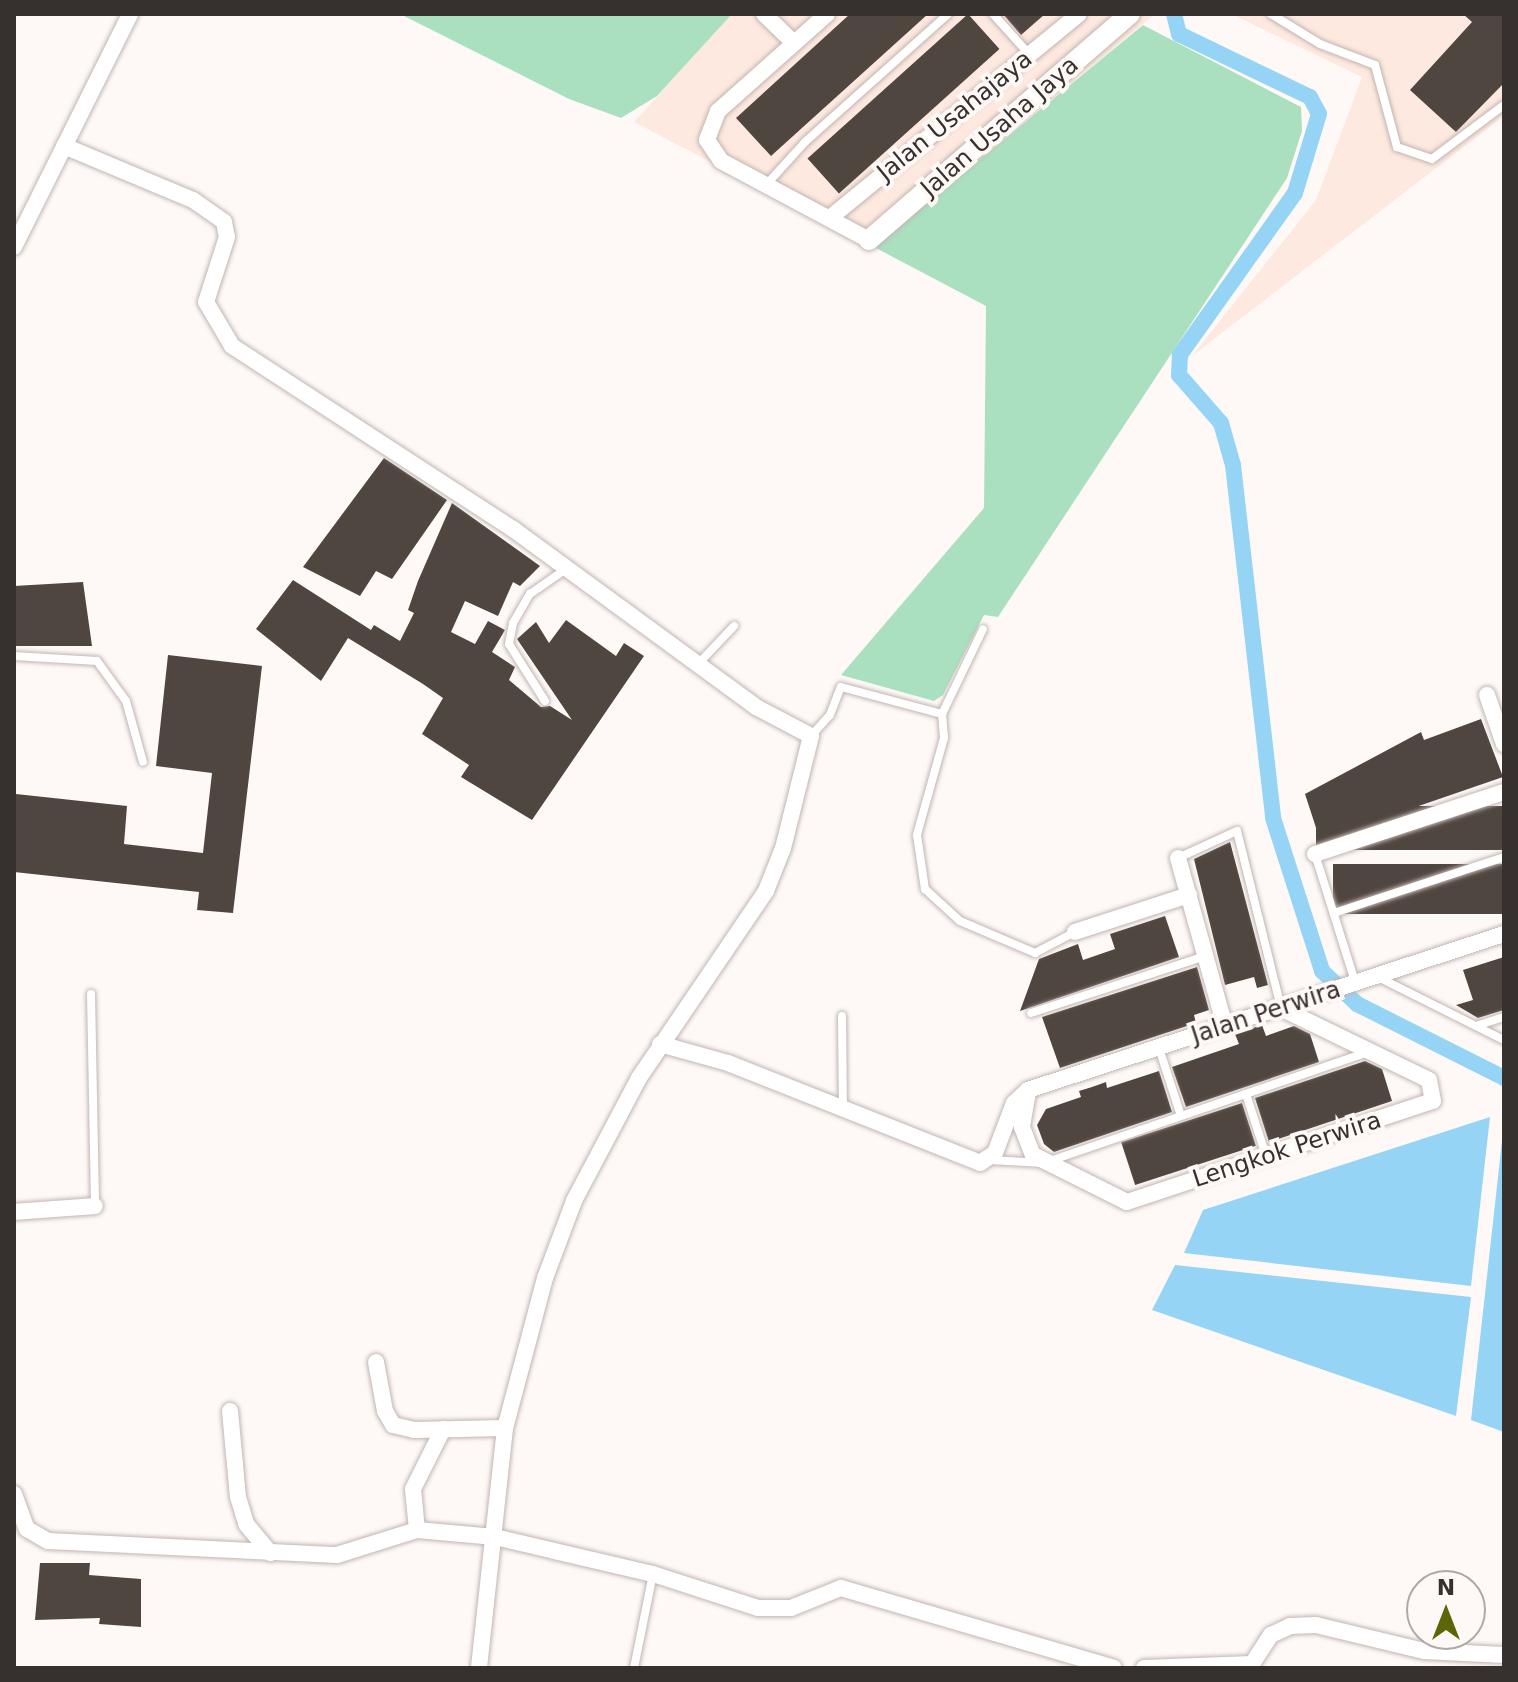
<!DOCTYPE html>
<html>
<head>
<meta charset="utf-8">
<style>
  body { margin:0 }
  #map { position:relative; width:1518px; height:1682px; overflow:hidden; background:#fef9f7; font-family:"DejaVu Sans",sans-serif }
  div>[style] { position:absolute }
  .built>* { inset:0; background:#fee9e0 }
  .green>* { inset:0; background:#aae0c0 }
  .water>* { inset:0; background:#96d4f6 }
  .canal>* { height:16px; margin:-8px; padding:0 8px; transform-origin:8px; border-radius:8px; background:#96d4f6 }
  .building>* { inset:0; background:#504640; transform-origin:0 0 }
  .roads { filter:drop-shadow(0 0 2px #c1b5b0) drop-shadow(0 0 2px #c1b5b0) }
  .service>* { height:8px; margin:-4px; padding:0 4px; transform-origin:4px; border-radius:4px; background:#fff }
  .minor>* { height:16px; margin:-8px; padding:0 8px; transform-origin:8px; border-radius:8px; background:#fff }
  .tertiary>* { height:20px; margin:-10px; padding:0 10px; transform-origin:10px; border-radius:10px; background:#fff }
  span { translate:-50% -50%; white-space:nowrap; text-align:center; line-height:1.15; -webkit-text-stroke:8px #fef9f7; paint-order:stroke }
  .street-label { font-size:24px; color:#36312f }
  .frame { position:absolute; inset:0; border:16px solid #36312f; pointer-events:none }
  .north { position:absolute; left:1406px; top:1570px; width:80px; height:80px; box-sizing:border-box; background:#fef9f7; border:2px solid #aea9a7; border-radius:50%; rotate:0deg; font-size:22px; font-weight:700; line-height:32px; text-align:center; color:#36312f }
  .north::after { content:''; display:block; margin:auto; width:28px; height:36px; background:#5d6506; clip-path:polygon(50% 0,100% 100%,50% 72%,0 100%) }
</style>
</head>
<body>
<div id="map">
  <div class="built">
    <div style="clip-path:polygon(732px 14px,1155px 14px,874px 247px,634px 122px)"></div>
    <div style="clip-path:polygon(1231px 14px,1504px 14px,1504px 116px,1192px 356px,1316px 200px,1362px 77px)"></div>
  </div>
  <div class="green">
    <div style="clip-path:polygon(400px 14px,732px 14px,657px 96px,621px 118px,569px 99px)"></div>
    <div style="clip-path:polygon(1143px 25px,1301px 107px,1302px 131px,1287px 178px,998px 617px,984px 615px,943px 695px,934px 701px,841px 675px,984px 508px,986px 306px,874px 247px)"></div>
  </div>
  <div class="water">
    <div style="clip-path:polygon(1490px 1117px,1471px 1286px,1184px 1253px,1203px 1210px)"></div>
    <div style="clip-path:polygon(1504px 1123px,1504px 1432px,1471px 1420px)"></div>
    <div style="clip-path:polygon(1175px 1265px,1471px 1297px,1456px 1416px,1152px 1310px)"></div>
  </div>
  <div class="canal">
    <div style="left:1174px;top:14px;width:21px;rotate:76deg"></div>
    <div style="left:1179px;top:34px;width:145px;rotate:25.7deg"></div>
    <div style="left:1310px;top:97px;width:19px;rotate:62deg"></div>
    <div style="left:1319px;top:114px;width:83px;rotate:106.9deg"></div>
    <div style="left:1295px;top:193px;width:199px;rotate:125.4deg"></div>
    <div style="left:1180px;top:355px;width:20px;rotate:93deg"></div>
    <div style="left:1179px;top:375px;width:64px;rotate:48.8deg"></div>
    <div style="left:1221px;top:423px;width:44px;rotate:74.1deg"></div>
    <div style="left:1233px;top:465px;width:355px;rotate:83.5deg"></div>
    <div style="left:1273px;top:818px;width:161px;rotate:72.2deg"></div>
    <div style="left:1322px;top:971px;width:48px;rotate:43.3deg"></div>
    <div style="left:1357px;top:1004px;width:165px;rotate:26.7deg"></div>
  </div>
  <div class="building">
    <div style="clip-path:polygon(850px 14px,928px 14px,771px 156px,736px 118px)"></div>
    <div style="left:968px;top:14px;width:47px;height:216px;rotate:48deg"></div>
    <div style="clip-path:polygon(1003px 14px,1045px 14px,1021px 35px)"></div>
    <div style="clip-path:polygon(1463px 14px,1504px 14px,1504px 83px,1456px 132px,1410px 90px,1472px 22px)"></div>
    <div style="clip-path:polygon(384px 458px,447px 500px,392px 579px,376px 571px,360px 596px,303px 567px)"></div>
    <div style="clip-path:polygon(452px 503px,540px 566px,520px 586px,513px 582px,498px 616px,465px 601px,451px 632px,475px 644px,488px 621px,505px 630px,492px 652px,515px 667px,509px 680px,541px 707px,550px 706px,572px 720px,517px 639px,536px 622px,549px 643px,566px 620px,616px 656px,624px 643px,644px 656px,532px 820px,461px 777px,469px 765px,422px 734px,443px 698px,423px 684px,348px 638px,321px 681px,256px 629px,293px 580px,371px 630px,374px 625px,400px 641px,414px 613px,408px 610px,418px 581px)"></div>
    <div style="clip-path:polygon(83px 582px,92px 646px,14px 646px,14px 586px)"></div>
    <div style="clip-path:polygon(168px 655px,262px 666px,233px 913px,197px 910px,199px 892px,14px 872px,16px 794px,127px 806px,124px 844px,203px 853px,212px 773px,156px 766px)"></div>
    <div style="clip-path:polygon(1481px 719px,1503px 777px,1320px 840px,1305px 794px,1421px 732px,1424px 740px)"></div>
    <div style="left:1504px;top:806px;width:44px;height:188px;rotate:90deg"></div>
    <div style="clip-path:polygon(1230px 842px,1268px 985px,1257px 988px,1254px 977px,1225px 985px,1194px 859px)"></div>
    <div style="left:1504px;top:864px;width:50px;height:171px;rotate:90deg"></div>
    <div style="clip-path:polygon(1165px 916px,1179px 957px,1020px 1011px,1039px 959px,1078px 944px,1083px 960px,1115px 949px,1110px 934px)"></div>
    <div style="clip-path:polygon(1504px 957px,1504px 1010px,1478px 1018px,1456px 1005px,1473px 1000px,1463px 970px)"></div>
    <div style="clip-path:polygon(1197px 967px,1209px 1010px,1194px 1015px,1196px 1023px,1060px 1068px,1042px 1017px)"></div>
    <div style="clip-path:polygon(1262px 1025px,1266px 1036px,1294px 1026px,1310px 1034px,1319px 1062px,1186px 1107px,1172px 1067px,1239px 1044px,1235px 1034px)"></div>
    <div style="clip-path:polygon(1365px 1061px,1382px 1069px,1392px 1101px,1269px 1142px,1255px 1098px)"></div>
    <div style="clip-path:polygon(1159px 1071px,1172px 1112px,1054px 1152px,1044px 1144px,1037px 1125px,1046px 1109px,1081px 1097px,1079px 1091px,1092px 1087px,1106px 1082px,1107px 1088px)"></div>
    <div style="left:1242px;top:1103px;width:45px;height:127px;rotate:72deg"></div>
    <div style="clip-path:polygon(40px 1563px,90px 1563px,89px 1575px,141px 1579px,141px 1627px,99px 1624px,100px 1618px,35px 1620px)"></div>
  </div>
  <div class="roads">
    <div class="service">
      <div style="left:993px;top:14px;width:54px;rotate:48deg"></div>
      <div style="left:1271px;top:14px;width:57px;rotate:31.5deg"></div>
      <div style="left:1320px;top:44px;width:59px;rotate:20.9deg"></div>
      <div style="left:1375px;top:65px;width:85px;rotate:75deg"></div>
      <div style="left:1397px;top:147px;width:37px;rotate:19deg"></div>
      <div style="left:1432px;top:159px;width:90px;rotate:-36.9deg"></div>
      <div style="left:766px;top:185px;width:58px;rotate:-47.8deg"></div>
      <div style="left:805px;top:142px;width:192px;rotate:-41.8deg"></div>
      <div style="left:14px;top:656px;width:83px;rotate:3.4deg"></div>
      <div style="left:97px;top:661px;width:49px;rotate:54.1deg"></div>
      <div style="left:126px;top:701px;width:63px;rotate:74.4deg"></div>
      <div style="left:697px;top:665px;width:54px;rotate:-46.5deg"></div>
      <div style="left:545px;top:701px;width:67px;rotate:-122.3deg"></div>
      <div style="left:509px;top:644px;width:21px;rotate:-79deg"></div>
      <div style="left:513px;top:623px;width:34px;rotate:-60deg"></div>
      <div style="left:530px;top:594px;width:44px;rotate:-34.8deg"></div>
      <div style="left:942px;top:714px;width:24px;rotate:85deg"></div>
      <div style="left:944px;top:738px;width:101px;rotate:105.6deg"></div>
      <div style="left:917px;top:835px;width:55px;rotate:81.6deg"></div>
      <div style="left:925px;top:889px;width:47px;rotate:42.4deg"></div>
      <div style="left:960px;top:921px;width:82px;rotate:23.1deg"></div>
      <div style="left:1035px;top:953px;width:45px;rotate:-27.7deg"></div>
      <div style="left:811px;top:736px;width:28px;rotate:-48deg"></div>
      <div style="left:830px;top:715px;width:30px;rotate:-69deg"></div>
      <div style="left:841px;top:687px;width:105px;rotate:15deg"></div>
      <div style="left:942px;top:714px;width:94px;rotate:-64.2deg"></div>
      <div style="left:1315px;top:854px;width:134px;rotate:72.6deg"></div>
      <div style="left:1178px;top:858px;width:65px;rotate:-24.6deg"></div>
      <div style="left:1237px;top:831px;width:182px;rotate:76deg"></div>
      <div style="left:1334px;top:913px;width:179px;rotate:-18.2deg"></div>
      <div style="left:1380px;top:978px;width:139px;rotate:26.6deg"></div>
      <div style="left:91px;top:994px;width:212px;rotate:88.9deg"></div>
      <div style="left:1031px;top:1013px;width:183px;rotate:-18.1deg"></div>
      <div style="left:842px;top:1016px;width:91px;rotate:89.4deg"></div>
      <div style="left:1476px;top:1026px;width:29px;rotate:-18deg"></div>
      <div style="left:1159px;top:1048px;width:71px;rotate:72.1deg"></div>
      <div style="left:1246px;top:1094px;width:65px;rotate:72.1deg"></div>
      <div style="left:989px;top:1160px;width:55px;rotate:3.1deg"></div>
      <div style="left:1044px;top:1163px;width:343px;rotate:-18.9deg"></div>
      <div style="left:634px;top:1668px;width:96px;rotate:-78.6deg"></div>
    </div>
    <div class="minor">
      <div style="left:764px;top:14px;width:42px;rotate:44deg"></div>
      <div style="left:827px;top:14px;width:146px;rotate:138.3deg"></div>
      <div style="left:718px;top:111px;width:31px;rotate:111deg"></div>
      <div style="left:707px;top:140px;width:25px;rotate:56deg"></div>
      <div style="left:721px;top:161px;width:168px;rotate:28.1deg"></div>
      <div style="left:64px;top:146px;width:140px;rotate:22.7deg"></div>
      <div style="left:193px;top:200px;width:38px;rotate:35deg"></div>
      <div style="left:224px;top:222px;width:15px;rotate:79deg"></div>
      <div style="left:227px;top:237px;width:68px;rotate:107.9deg"></div>
      <div style="left:206px;top:302px;width:51px;rotate:59.4deg"></div>
      <div style="left:232px;top:346px;width:335px;rotate:33.1deg"></div>
      <div style="left:513px;top:529px;width:301px;rotate:36.2deg"></div>
      <div style="left:756px;top:707px;width:62px;rotate:27.8deg"></div>
      <div style="left:811px;top:736px;width:115px;rotate:104deg"></div>
      <div style="left:783px;top:848px;width:46px;rotate:111.6deg"></div>
      <div style="left:766px;top:891px;width:226px;rotate:124.2deg"></div>
      <div style="left:639px;top:1078px;width:139px;rotate:117.9deg"></div>
      <div style="left:574px;top:1201px;width:82px;rotate:110.6deg"></div>
      <div style="left:545px;top:1278px;width:155px;rotate:104.9deg"></div>
      <div style="left:505px;top:1428px;width:241px;rotate:96.2deg"></div>
      <div style="left:831px;top:217px;width:320px;rotate:-39.3deg"></div>
      <div style="left:14px;top:247px;width:260px;rotate:-63.5deg"></div>
      <div style="left:1487px;top:695px;width:52px;rotate:70.9deg"></div>
      <div style="left:1315px;top:854px;width:199px;rotate:-18.2deg"></div>
      <div style="left:1178px;top:858px;width:174px;rotate:74.4deg"></div>
      <div style="left:1075px;top:932px;width:120px;rotate:-18deg"></div>
      <div style="left:660px;top:1044px;width:71px;rotate:15.6deg"></div>
      <div style="left:728px;top:1063px;width:271px;rotate:21.6deg"></div>
      <div style="left:980px;top:1163px;width:18px;rotate:-34deg"></div>
      <div style="left:995px;top:1153px;width:53px;rotate:-69.2deg"></div>
      <div style="left:1014px;top:1103px;width:19px;rotate:-43deg"></div>
      <div style="left:1028px;top:1090px;width:501px;rotate:-18.15deg"></div>
      <div style="left:1028px;top:1092px;width:36px;rotate:100deg"></div>
      <div style="left:1022px;top:1127px;width:30px;rotate:69deg"></div>
      <div style="left:1033px;top:1155px;width:105px;rotate:26.6deg"></div>
      <div style="left:1127px;top:1202px;width:322px;rotate:-18.3deg"></div>
      <div style="left:1433px;top:1101px;width:21px;rotate:-101deg"></div>
      <div style="left:1429px;top:1080px;width:165px;rotate:-154.1deg"></div>
      <div style="left:14px;top:1212px;width:81px;rotate:-4.2deg"></div>
      <div style="left:376px;top:1362px;width:50px;rotate:79.6deg"></div>
      <div style="left:385px;top:1411px;width:16px;rotate:60deg"></div>
      <div style="left:393px;top:1425px;width:22px;rotate:13deg"></div>
      <div style="left:414px;top:1430px;width:91px;rotate:-1.3deg"></div>
      <div style="left:230px;top:1411px;width:86px;rotate:84.7deg"></div>
      <div style="left:238px;top:1497px;width:28px;rotate:73deg"></div>
      <div style="left:246px;top:1524px;width:38px;rotate:50deg"></div>
      <div style="left:14px;top:1494px;width:37px;rotate:70deg"></div>
      <div style="left:27px;top:1529px;width:24px;rotate:30deg"></div>
      <div style="left:48px;top:1541px;width:289px;rotate:2.8deg"></div>
      <div style="left:337px;top:1555px;width:84px;rotate:-17.4deg"></div>
      <div style="left:417px;top:1530px;width:78px;rotate:5.1deg"></div>
      <div style="left:495px;top:1537px;width:162px;rotate:13.2deg"></div>
      <div style="left:653px;top:1574px;width:110px;rotate:17.9deg"></div>
      <div style="left:758px;top:1608px;width:33px"></div>
      <div style="left:791px;top:1608px;width:54px;rotate:-21.8deg"></div>
      <div style="left:841px;top:1588px;width:284px;rotate:16.3deg"></div>
      <div style="left:417px;top:1530px;width:41px;rotate:-95.6deg"></div>
      <div style="left:413px;top:1489px;width:67px;rotate:-63.4deg"></div>
      <div style="left:1144px;top:1668px;width:108px;rotate:-2.1deg"></div>
      <div style="left:1252px;top:1664px;width:35px;rotate:-57deg"></div>
      <div style="left:1271px;top:1635px;width:21px;rotate:-25deg"></div>
      <div style="left:1290px;top:1626px;width:26px;rotate:-2deg"></div>
      <div style="left:1316px;top:1625px;width:111px;rotate:13.5deg"></div>
      <div style="left:1424px;top:1651px;width:80px;rotate:2.9deg"></div>
    </div>
    <div class="tertiary">
      <div style="left:869px;top:240px;width:345px;rotate:-40.9deg"></div>
    </div>
  </div>
  <div class="street-label">
    <span style="left:955px;top:116px;rotate:-39deg">Jalan Usahajaya</span>
    <span style="left:1000px;top:127px;rotate:-41deg">Jalan Usaha Jaya</span>
    <span style="left:1266px;top:1013px;rotate:-18deg">Jalan Perwira</span>
    <span style="left:1287px;top:1150px;rotate:-18deg">Lengkok Perwira</span>
  </div>
  <div class="frame"></div>
  <div class="north">N</div>
</div>
</body>
</html>
